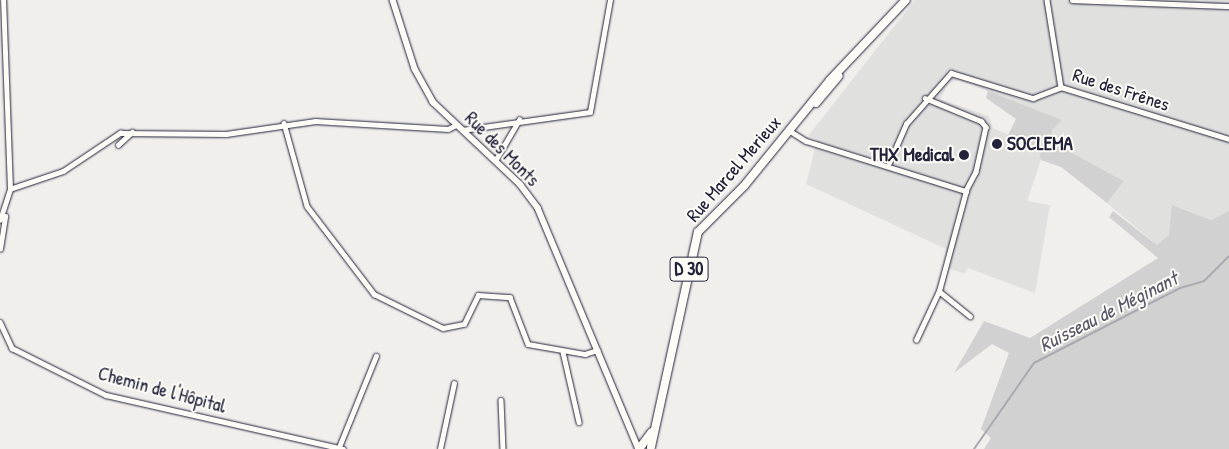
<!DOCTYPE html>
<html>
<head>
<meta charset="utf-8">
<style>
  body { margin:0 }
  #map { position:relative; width:1229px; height:449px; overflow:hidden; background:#f0efec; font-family:"Patrick Hand",sans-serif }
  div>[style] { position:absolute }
  .built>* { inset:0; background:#e0e0df }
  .green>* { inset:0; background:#d2d1d1 }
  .stream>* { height:2px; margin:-1px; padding:0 1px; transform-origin:1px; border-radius:1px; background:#a9a9b0 }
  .roads { filter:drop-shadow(0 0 1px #22223b) drop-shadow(0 0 1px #22223b) }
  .minor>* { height:4.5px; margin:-2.25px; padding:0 2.25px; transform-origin:2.25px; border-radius:2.25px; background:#fdfcf7 }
  .tertiary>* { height:5.5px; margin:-2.75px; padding:0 2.75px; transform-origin:2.75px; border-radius:2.75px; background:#fdfcf7 }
  .primary>* { height:8px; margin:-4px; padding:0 4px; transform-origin:4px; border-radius:4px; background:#fdfcf7 }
  .dots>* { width:14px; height:14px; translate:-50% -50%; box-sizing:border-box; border:2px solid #fdfcf7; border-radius:50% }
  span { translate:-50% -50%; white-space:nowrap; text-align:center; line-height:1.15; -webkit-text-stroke:4px #fdfcf7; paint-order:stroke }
  .shield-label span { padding:1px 4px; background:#fdfcf7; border:1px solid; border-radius:4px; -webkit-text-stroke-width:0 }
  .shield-label { font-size:18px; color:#22223b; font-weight:700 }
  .street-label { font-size:19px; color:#22223b }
  .poi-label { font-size:19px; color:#22223b; font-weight:700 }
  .left { translate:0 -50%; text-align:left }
  .right { translate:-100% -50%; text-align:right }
  .water-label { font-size:20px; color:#58586a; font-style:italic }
</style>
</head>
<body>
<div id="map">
  <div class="built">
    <div style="clip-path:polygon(915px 0,1229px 0,1229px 211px,1211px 220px,1173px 205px,1170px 235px,1157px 245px,1107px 203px,1124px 181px,1052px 142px,1052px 130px,1061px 120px,959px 80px,949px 83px,940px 99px,989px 116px,993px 128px,1038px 148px,1041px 160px,1027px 201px,1050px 205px,1035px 293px,968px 268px,965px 274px,945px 267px,946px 249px,806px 184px,817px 140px,808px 136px)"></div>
  </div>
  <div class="green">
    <div style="clip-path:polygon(988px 91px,1062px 120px,1052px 130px,1052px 142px,1124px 181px,1107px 203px,1061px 167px,1041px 160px,1038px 148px,1008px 135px,1016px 119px,986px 98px)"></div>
    <div style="clip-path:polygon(1172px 205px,1211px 220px,1229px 211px,1229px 449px,984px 449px,991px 438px,981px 429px,1009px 353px,992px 344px,954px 373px,984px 321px,1030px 338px,1158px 258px,1109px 217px,1113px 211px,1157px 245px,1169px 235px)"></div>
  </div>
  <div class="stream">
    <div style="left:974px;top:449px;width:105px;rotate:-55.1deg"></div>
    <div style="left:1034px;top:363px;width:164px;rotate:-27.2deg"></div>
    <div style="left:1180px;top:288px;width:25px;rotate:-16deg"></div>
    <div style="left:1204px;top:281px;width:35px;rotate:-45deg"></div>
  </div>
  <div class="roads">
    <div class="minor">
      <div style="left:1047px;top:0;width:88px;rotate:80.9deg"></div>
      <div style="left:1061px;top:87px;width:176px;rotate:17.2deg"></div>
      <div style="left:1072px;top:0;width:157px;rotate:2.2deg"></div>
      <div style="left:925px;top:98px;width:61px;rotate:22.3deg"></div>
      <div style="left:981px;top:121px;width:8px;rotate:50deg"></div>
      <div style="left:986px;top:127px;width:46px;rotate:102.5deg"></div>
      <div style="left:976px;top:172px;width:21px;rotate:118deg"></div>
      <div style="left:284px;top:123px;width:86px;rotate:74.5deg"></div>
      <div style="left:307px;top:206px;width:111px;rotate:52.7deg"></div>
      <div style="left:374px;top:294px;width:77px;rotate:26.2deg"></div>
      <div style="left:443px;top:328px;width:21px;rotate:-11deg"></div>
      <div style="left:464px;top:324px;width:32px;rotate:-64deg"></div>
      <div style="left:478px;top:295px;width:32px;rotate:4deg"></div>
      <div style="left:510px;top:297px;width:50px;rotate:69deg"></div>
      <div style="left:528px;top:344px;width:58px;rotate:10deg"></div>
      <div style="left:585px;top:354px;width:13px;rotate:-18deg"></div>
      <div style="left:462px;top:130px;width:129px;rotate:-8deg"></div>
      <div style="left:590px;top:112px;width:114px;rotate:-79.9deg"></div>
      <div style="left:790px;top:131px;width:19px;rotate:32deg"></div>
      <div style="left:806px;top:141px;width:168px;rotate:17.4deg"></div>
      <div style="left:118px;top:145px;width:19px;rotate:-43deg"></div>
      <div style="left:495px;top:161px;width:48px;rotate:-59.7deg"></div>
      <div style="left:889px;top:163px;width:43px;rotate:-66.4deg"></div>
      <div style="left:906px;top:124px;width:68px;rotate:-48.6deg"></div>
      <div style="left:951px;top:73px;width:86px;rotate:17deg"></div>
      <div style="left:1033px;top:98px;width:30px;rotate:-21deg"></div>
      <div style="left:10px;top:189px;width:56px;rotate:-18.8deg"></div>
      <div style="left:63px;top:171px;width:69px;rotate:-33.7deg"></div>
      <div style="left:120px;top:133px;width:106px;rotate:0.5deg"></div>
      <div style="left:226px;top:134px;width:90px;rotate:-8.3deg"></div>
      <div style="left:315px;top:121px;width:133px;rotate:3.4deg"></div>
      <div style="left:448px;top:129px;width:9px;rotate:-27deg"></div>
      <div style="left:0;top:220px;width:33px;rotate:-72deg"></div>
      <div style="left:10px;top:189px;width:189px;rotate:-92.1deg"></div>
      <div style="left:0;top:249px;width:33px;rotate:-81deg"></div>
      <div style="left:939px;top:291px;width:40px;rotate:39deg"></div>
      <div style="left:0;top:322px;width:29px;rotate:65deg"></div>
      <div style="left:12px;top:348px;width:105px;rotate:26.6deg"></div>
      <div style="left:106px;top:395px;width:243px;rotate:12.8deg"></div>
      <div style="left:916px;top:340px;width:54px;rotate:-64.9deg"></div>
      <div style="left:939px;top:291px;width:104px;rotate:-74.9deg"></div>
      <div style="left:563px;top:352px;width:72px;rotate:77.1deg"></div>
      <div style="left:501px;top:400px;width:49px;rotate:87.7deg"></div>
      <div style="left:339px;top:447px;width:98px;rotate:-67.9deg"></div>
      <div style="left:440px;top:449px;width:67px;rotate:-78deg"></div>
    </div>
    <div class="tertiary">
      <div style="left:393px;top:0;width:72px;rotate:72.3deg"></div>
      <div style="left:415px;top:69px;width:38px;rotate:61deg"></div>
      <div style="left:433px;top:102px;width:120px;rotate:43.3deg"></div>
      <div style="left:520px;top:184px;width:30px;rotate:53deg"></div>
      <div style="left:538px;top:208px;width:261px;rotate:67.3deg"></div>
    </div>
    <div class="primary">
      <div style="left:816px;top:103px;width:35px;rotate:-50deg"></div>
      <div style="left:651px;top:447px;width:220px;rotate:-77.7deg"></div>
      <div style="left:698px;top:232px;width:65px;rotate:-45deg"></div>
      <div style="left:744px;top:186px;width:136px;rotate:-50.9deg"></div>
      <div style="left:830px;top:80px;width:110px;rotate:-46.5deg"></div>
      <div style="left:639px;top:449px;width:21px;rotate:-53deg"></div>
    </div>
  </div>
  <div class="dots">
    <div style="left:997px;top:144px;background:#22223b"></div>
    <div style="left:964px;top:155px;background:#22223b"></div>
  </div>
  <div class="shield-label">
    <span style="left:689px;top:269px">D 30</span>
  </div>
  <div class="street-label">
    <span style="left:1121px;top:90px;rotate:18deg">Rue des Frênes</span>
    <span style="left:502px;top:149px;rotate:45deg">Rue des Monts</span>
    <span style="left:734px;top:169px;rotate:-49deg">Rue Marcel Merieux</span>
    <span style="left:162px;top:390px;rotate:15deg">Chemin de l'Hôpital</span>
  </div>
  <div class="poi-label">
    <span class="left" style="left:1007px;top:144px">SOCLEMA</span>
    <span class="right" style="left:954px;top:155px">THX Medical</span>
  </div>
  <div class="water-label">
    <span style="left:1108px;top:311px;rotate:-27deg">Ruisseau de Méginant</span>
  </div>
</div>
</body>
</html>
